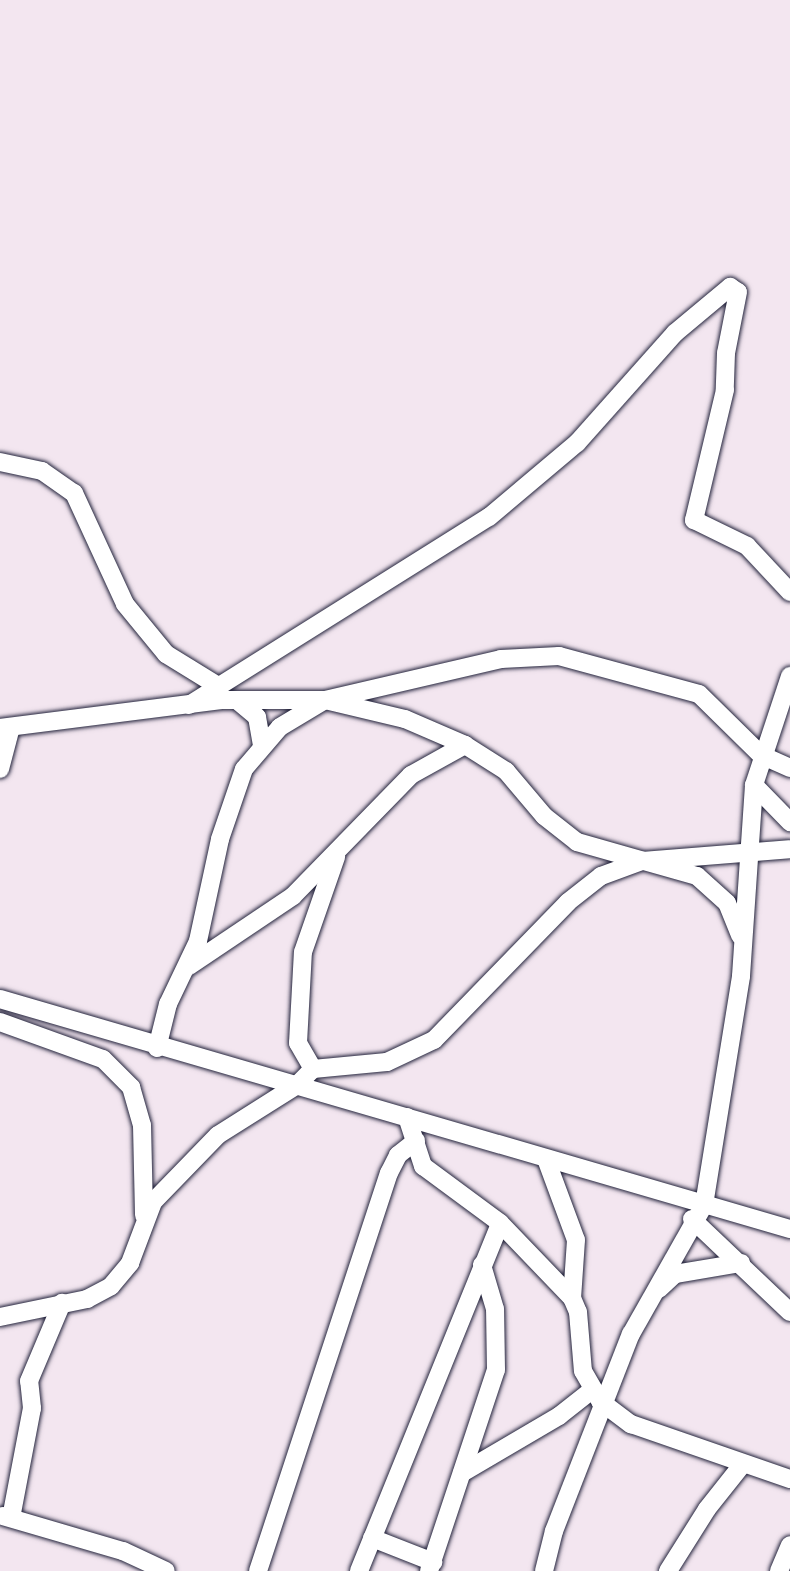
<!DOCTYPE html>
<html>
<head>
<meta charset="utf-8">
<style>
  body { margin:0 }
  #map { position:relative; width:790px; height:1571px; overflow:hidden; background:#f3e6f0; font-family:"Architects Daughter",sans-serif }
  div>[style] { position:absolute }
  .roads { filter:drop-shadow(0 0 2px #22223b) drop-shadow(0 0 2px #22223b) }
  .minor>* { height:18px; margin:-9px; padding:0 9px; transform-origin:9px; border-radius:9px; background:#fff }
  span { translate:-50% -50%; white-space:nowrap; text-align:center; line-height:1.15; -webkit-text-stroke:6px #fff; paint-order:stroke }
</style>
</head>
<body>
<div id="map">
  <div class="roads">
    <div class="minor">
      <div style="left:0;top:462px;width:43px;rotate:12.1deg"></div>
      <div style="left:42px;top:471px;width:39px;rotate:35deg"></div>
      <div style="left:74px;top:493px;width:122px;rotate:65.3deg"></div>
      <div style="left:125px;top:604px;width:65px;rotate:50.6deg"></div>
      <div style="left:166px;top:654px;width:61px;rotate:31.6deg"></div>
      <div style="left:238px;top:701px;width:25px;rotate:40deg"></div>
      <div style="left:257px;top:717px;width:28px;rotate:80deg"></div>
      <div style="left:189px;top:705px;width:354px;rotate:-32.1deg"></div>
      <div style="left:489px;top:517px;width:115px;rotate:-40.1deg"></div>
      <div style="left:577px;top:443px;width:147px;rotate:-48.3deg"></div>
      <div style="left:675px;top:333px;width:72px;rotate:-39.9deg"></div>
      <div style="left:730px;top:287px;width:9px;rotate:32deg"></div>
      <div style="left:738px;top:292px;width:62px;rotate:101.1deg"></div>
      <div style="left:726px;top:353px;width:37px;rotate:92deg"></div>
      <div style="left:725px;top:390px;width:134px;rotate:103.4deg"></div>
      <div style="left:694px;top:520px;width:59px;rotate:26.1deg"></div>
      <div style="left:747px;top:546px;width:63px;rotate:46.9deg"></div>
      <div style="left:0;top:728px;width:225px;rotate:-7.2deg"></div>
      <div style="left:223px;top:700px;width:102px"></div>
      <div style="left:325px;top:700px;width:181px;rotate:-13.1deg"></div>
      <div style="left:501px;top:659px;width:58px;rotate:-3deg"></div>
      <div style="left:559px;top:656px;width:145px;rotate:15.2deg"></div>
      <div style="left:699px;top:694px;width:87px;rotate:44.5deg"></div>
      <div style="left:761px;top:755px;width:32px;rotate:24deg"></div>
      <div style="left:0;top:769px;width:43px;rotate:-75.3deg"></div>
      <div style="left:754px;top:785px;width:52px;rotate:45.8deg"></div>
      <div style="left:189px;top:966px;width:125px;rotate:-33.9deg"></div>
      <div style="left:293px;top:896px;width:169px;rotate:-45.7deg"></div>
      <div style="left:411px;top:775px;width:62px;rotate:-29.1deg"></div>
      <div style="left:0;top:999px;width:823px;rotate:16.23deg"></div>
      <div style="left:0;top:1022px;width:109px;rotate:19.8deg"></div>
      <div style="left:103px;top:1059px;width:40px;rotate:45deg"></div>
      <div style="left:131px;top:1087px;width:40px;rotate:74deg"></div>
      <div style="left:142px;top:1125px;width:90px;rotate:88.7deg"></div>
      <div style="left:157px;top:1048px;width:45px;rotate:-76deg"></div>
      <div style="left:168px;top:1004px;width:70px;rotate:-64.5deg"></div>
      <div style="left:198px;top:941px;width:104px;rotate:-77.8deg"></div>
      <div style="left:220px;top:839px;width:74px;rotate:-71.1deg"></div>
      <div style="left:244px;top:769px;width:55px;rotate:-49.4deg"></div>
      <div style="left:280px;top:727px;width:52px;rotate:-31deg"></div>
      <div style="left:325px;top:700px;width:82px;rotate:13.4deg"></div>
      <div style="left:405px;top:719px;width:65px;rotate:23.4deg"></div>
      <div style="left:465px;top:745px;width:49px;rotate:32.4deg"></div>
      <div style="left:506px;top:771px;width:59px;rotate:49.8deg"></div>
      <div style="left:544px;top:816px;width:42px;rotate:38.2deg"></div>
      <div style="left:577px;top:842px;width:125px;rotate:15.8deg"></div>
      <div style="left:697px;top:876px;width:40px;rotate:42deg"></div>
      <div style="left:727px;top:903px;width:35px;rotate:68deg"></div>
      <div style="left:313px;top:1069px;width:30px;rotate:-120deg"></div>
      <div style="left:298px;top:1043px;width:91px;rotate:-86.9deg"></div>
      <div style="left:303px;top:952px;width:101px;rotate:-70.8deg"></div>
      <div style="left:407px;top:1117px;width:52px;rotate:71.9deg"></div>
      <div style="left:423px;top:1166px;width:96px;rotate:36.5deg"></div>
      <div style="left:500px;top:1223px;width:104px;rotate:46.2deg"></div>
      <div style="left:572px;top:1298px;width:15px;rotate:67deg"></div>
      <div style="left:578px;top:1312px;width:59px;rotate:85.2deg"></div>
      <div style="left:583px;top:1371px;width:34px;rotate:60deg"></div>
      <div style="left:600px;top:1401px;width:39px;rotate:37deg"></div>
      <div style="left:631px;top:1424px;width:168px;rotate:19.1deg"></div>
      <div style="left:546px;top:1159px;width:86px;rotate:69.7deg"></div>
      <div style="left:576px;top:1240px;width:58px;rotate:93.9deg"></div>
      <div style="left:692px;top:1219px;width:135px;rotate:43.5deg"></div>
      <div style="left:659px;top:1289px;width:22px;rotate:-43deg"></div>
      <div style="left:675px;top:1274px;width:67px;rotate:-9.5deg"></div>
      <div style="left:0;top:1317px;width:89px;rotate:-11.7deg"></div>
      <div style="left:87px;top:1299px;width:27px;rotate:-28deg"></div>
      <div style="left:111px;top:1286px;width:30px;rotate:-50deg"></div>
      <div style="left:130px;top:1263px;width:65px;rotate:-69.3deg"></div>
      <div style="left:153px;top:1202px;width:93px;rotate:-45.9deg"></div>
      <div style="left:218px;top:1135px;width:93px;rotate:-32.3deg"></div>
      <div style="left:297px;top:1085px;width:23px;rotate:-45deg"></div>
      <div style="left:313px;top:1069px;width:74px;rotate:-5.4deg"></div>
      <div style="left:387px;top:1062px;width:52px;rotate:-25.1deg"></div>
      <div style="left:434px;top:1040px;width:192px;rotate:-45.8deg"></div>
      <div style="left:568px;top:902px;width:42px;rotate:-38.2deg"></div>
      <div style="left:601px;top:876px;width:44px;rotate:-20.1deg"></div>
      <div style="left:642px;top:861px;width:148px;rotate:-4.6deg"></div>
      <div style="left:462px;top:1473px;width:113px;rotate:-30.4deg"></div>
      <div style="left:559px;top:1416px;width:42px;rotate:-38.2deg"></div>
      <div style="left:3px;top:1516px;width:125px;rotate:16.3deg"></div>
      <div style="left:123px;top:1551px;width:47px;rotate:24.9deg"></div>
      <div style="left:11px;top:1518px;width:112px;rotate:-79.2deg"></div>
      <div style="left:32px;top:1408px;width:27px;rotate:-96deg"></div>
      <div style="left:29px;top:1381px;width:85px;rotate:-67.1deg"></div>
      <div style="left:372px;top:1538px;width:66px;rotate:21.5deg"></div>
      <div style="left:258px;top:1571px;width:419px;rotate:-71.8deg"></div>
      <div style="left:389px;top:1173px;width:20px;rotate:-63deg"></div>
      <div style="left:398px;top:1155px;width:23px;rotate:-38deg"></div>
      <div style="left:359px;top:1571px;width:375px;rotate:-67.9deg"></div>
      <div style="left:429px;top:1571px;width:212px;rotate:-71.6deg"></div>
      <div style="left:496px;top:1370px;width:61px;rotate:-90.9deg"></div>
      <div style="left:495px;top:1309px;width:46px;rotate:-106.5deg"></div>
      <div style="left:544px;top:1571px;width:41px;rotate:-76deg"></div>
      <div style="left:554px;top:1531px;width:212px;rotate:-68.7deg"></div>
      <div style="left:631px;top:1334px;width:148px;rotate:-60.5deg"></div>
      <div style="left:704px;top:1205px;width:232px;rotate:-80.8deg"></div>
      <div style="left:741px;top:976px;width:191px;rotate:-86.1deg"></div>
      <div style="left:754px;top:785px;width:115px;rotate:-71.7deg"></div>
      <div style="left:668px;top:1571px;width:73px;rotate:-57.8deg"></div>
      <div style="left:707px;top:1509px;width:56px;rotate:-51.5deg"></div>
      <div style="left:779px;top:1571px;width:28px;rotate:-67deg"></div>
    </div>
  </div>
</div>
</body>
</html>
